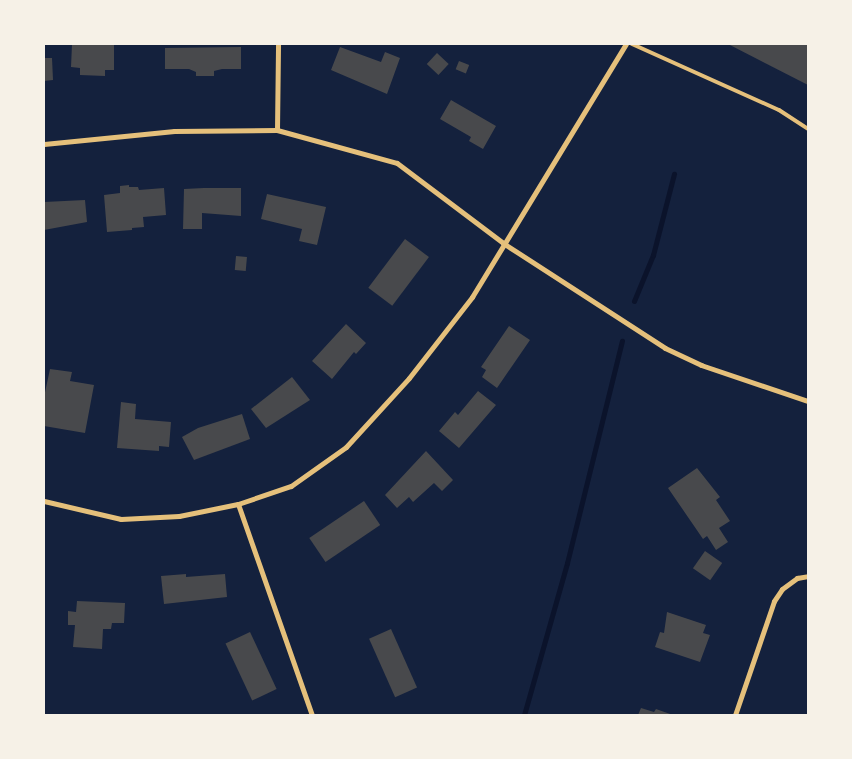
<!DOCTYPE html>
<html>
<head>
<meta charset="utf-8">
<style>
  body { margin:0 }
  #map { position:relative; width:852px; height:759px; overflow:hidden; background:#14213d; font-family:Montserrat,sans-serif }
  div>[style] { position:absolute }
  .stream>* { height:5px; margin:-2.5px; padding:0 2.5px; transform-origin:2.5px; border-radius:2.5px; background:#0b132b }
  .building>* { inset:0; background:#48494c; transform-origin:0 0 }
  .service>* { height:4px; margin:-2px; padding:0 2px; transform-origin:2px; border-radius:2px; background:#e5c07b }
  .minor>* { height:5px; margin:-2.5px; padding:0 2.5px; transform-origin:2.5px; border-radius:2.5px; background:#e5c07b }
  span { translate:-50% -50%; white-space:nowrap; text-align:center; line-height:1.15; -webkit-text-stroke:4.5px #f6f1e7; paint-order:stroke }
  .frame { position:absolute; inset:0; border:45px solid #f6f1e7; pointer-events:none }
</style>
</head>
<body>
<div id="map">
  <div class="stream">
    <div style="left:634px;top:301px;width:50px;rotate:-67.6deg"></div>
    <div style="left:653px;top:255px;width:84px;rotate:-75.5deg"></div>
    <div style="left:524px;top:715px;width:158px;rotate:-74.2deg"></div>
    <div style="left:567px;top:563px;width:229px;rotate:-76.1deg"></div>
  </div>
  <div class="building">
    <div style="clip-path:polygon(72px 44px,114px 44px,114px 70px,105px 70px,105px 76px,80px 75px,80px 68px,71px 67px)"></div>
    <div style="clip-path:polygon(728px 44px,808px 44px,808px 85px)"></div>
    <div style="clip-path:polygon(241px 47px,241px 69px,222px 69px,214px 71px,214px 76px,196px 76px,196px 72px,189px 69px,165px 69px,165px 48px)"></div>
    <div style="clip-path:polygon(340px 47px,381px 62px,385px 52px,400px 58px,387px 94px,331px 70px)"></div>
    <div style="left:437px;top:53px;width:16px;height:15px;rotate:43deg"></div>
    <div style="clip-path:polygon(44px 58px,52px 58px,53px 80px,44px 81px)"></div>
    <div style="left:459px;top:61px;width:11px;height:9px;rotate:22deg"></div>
    <div style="clip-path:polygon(451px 100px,496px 126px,483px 149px,469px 141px,471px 137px,440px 119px)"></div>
    <div style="clip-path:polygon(129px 185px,129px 187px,138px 187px,139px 190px,164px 188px,166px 215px,143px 217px,144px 227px,132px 228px,132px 230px,107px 232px,104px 195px,120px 193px,120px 186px)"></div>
    <div style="clip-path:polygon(204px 188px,241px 188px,241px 216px,202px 213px,202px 229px,183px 229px,184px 189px)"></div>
    <div style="clip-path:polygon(267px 194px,326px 207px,317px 245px,299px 241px,302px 229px,261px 219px)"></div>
    <div style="clip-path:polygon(85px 200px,87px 222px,44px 230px,44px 202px)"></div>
    <div style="left:405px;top:239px;width:30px;height:61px;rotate:37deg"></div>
    <div style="left:236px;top:256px;width:11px;height:14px;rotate:5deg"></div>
    <div style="clip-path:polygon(346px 324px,366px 343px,356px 354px,354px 352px,332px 379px,312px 361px)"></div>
    <div style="clip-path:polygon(509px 326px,530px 340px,497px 388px,482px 377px,486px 370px,481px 367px)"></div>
    <div style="clip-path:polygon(50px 369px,72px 372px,70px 381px,94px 385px,85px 433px,44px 426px,44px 397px)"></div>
    <div style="clip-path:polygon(292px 377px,310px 400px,266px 428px,251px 409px)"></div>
    <div style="clip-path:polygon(478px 391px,496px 405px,459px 448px,439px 431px,455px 412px,458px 415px)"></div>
    <div style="clip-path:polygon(121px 402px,136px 404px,135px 419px,171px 422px,169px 447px,159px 446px,159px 451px,117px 448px)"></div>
    <div style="clip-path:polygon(242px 414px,250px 439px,194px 460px,182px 437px,198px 428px)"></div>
    <div style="clip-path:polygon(426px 451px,453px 480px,442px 491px,434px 483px,413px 502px,409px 497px,397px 508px,385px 495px)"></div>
    <div style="clip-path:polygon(697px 468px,720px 497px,716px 500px,730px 521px,719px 528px,728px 542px,716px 550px,707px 536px,703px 539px,668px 488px)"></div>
    <div style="left:364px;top:501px;width:29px;height:66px;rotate:56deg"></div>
    <div style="left:705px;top:551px;width:21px;height:21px;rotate:35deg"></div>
    <div style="clip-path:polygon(186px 574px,186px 577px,225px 574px,227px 597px,164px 604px,161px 576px)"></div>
    <div style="clip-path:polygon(77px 601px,125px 603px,124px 623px,112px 623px,111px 629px,103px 629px,102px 649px,73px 647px,75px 625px,68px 625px,68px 611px,76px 612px)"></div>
    <div style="clip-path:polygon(667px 612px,706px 625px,703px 633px,710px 635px,700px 662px,655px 647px,660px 632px,664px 633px)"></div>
    <div style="left:391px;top:629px;width:64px;height:24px;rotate:66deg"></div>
    <div style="left:250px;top:632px;width:63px;height:27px;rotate:65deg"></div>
    <div style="clip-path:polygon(641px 708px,654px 712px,656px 709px,673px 715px,638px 715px)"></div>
  </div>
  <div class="service">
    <div style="left:632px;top:44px;width:161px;rotate:24.2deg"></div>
    <div style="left:779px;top:110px;width:35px;rotate:33deg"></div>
  </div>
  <div class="minor">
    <div style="left:277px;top:130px;width:86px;rotate:-89.3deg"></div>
    <div style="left:44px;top:144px;width:131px;rotate:-5.7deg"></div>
    <div style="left:174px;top:131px;width:103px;rotate:-0.6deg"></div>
    <div style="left:277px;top:130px;width:124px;rotate:15.4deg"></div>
    <div style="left:397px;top:163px;width:133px;rotate:37deg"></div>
    <div style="left:503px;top:243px;width:193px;rotate:32.9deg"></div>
    <div style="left:665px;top:348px;width:40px;rotate:25deg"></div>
    <div style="left:701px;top:365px;width:113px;rotate:18.6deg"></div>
    <div style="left:44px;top:501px;width:79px;rotate:13.2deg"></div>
    <div style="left:121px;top:519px;width:58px;rotate:-3deg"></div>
    <div style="left:179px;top:516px;width:60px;rotate:-11.5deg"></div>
    <div style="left:238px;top:504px;width:56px;rotate:-18.8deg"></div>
    <div style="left:291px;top:486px;width:67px;rotate:-35.3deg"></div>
    <div style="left:346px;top:447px;width:93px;rotate:-47.6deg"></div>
    <div style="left:409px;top:378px;width:103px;rotate:-52.1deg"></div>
    <div style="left:472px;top:297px;width:296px;rotate:-58.7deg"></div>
    <div style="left:238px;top:504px;width:224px;rotate:70.7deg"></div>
    <div style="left:735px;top:715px;width:120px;rotate:-71.1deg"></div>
    <div style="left:774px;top:601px;width:14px;rotate:-56deg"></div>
    <div style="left:782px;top:589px;width:19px;rotate:-36deg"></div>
    <div style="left:797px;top:578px;width:11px;rotate:-10deg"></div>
  </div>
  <div class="frame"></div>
</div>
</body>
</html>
